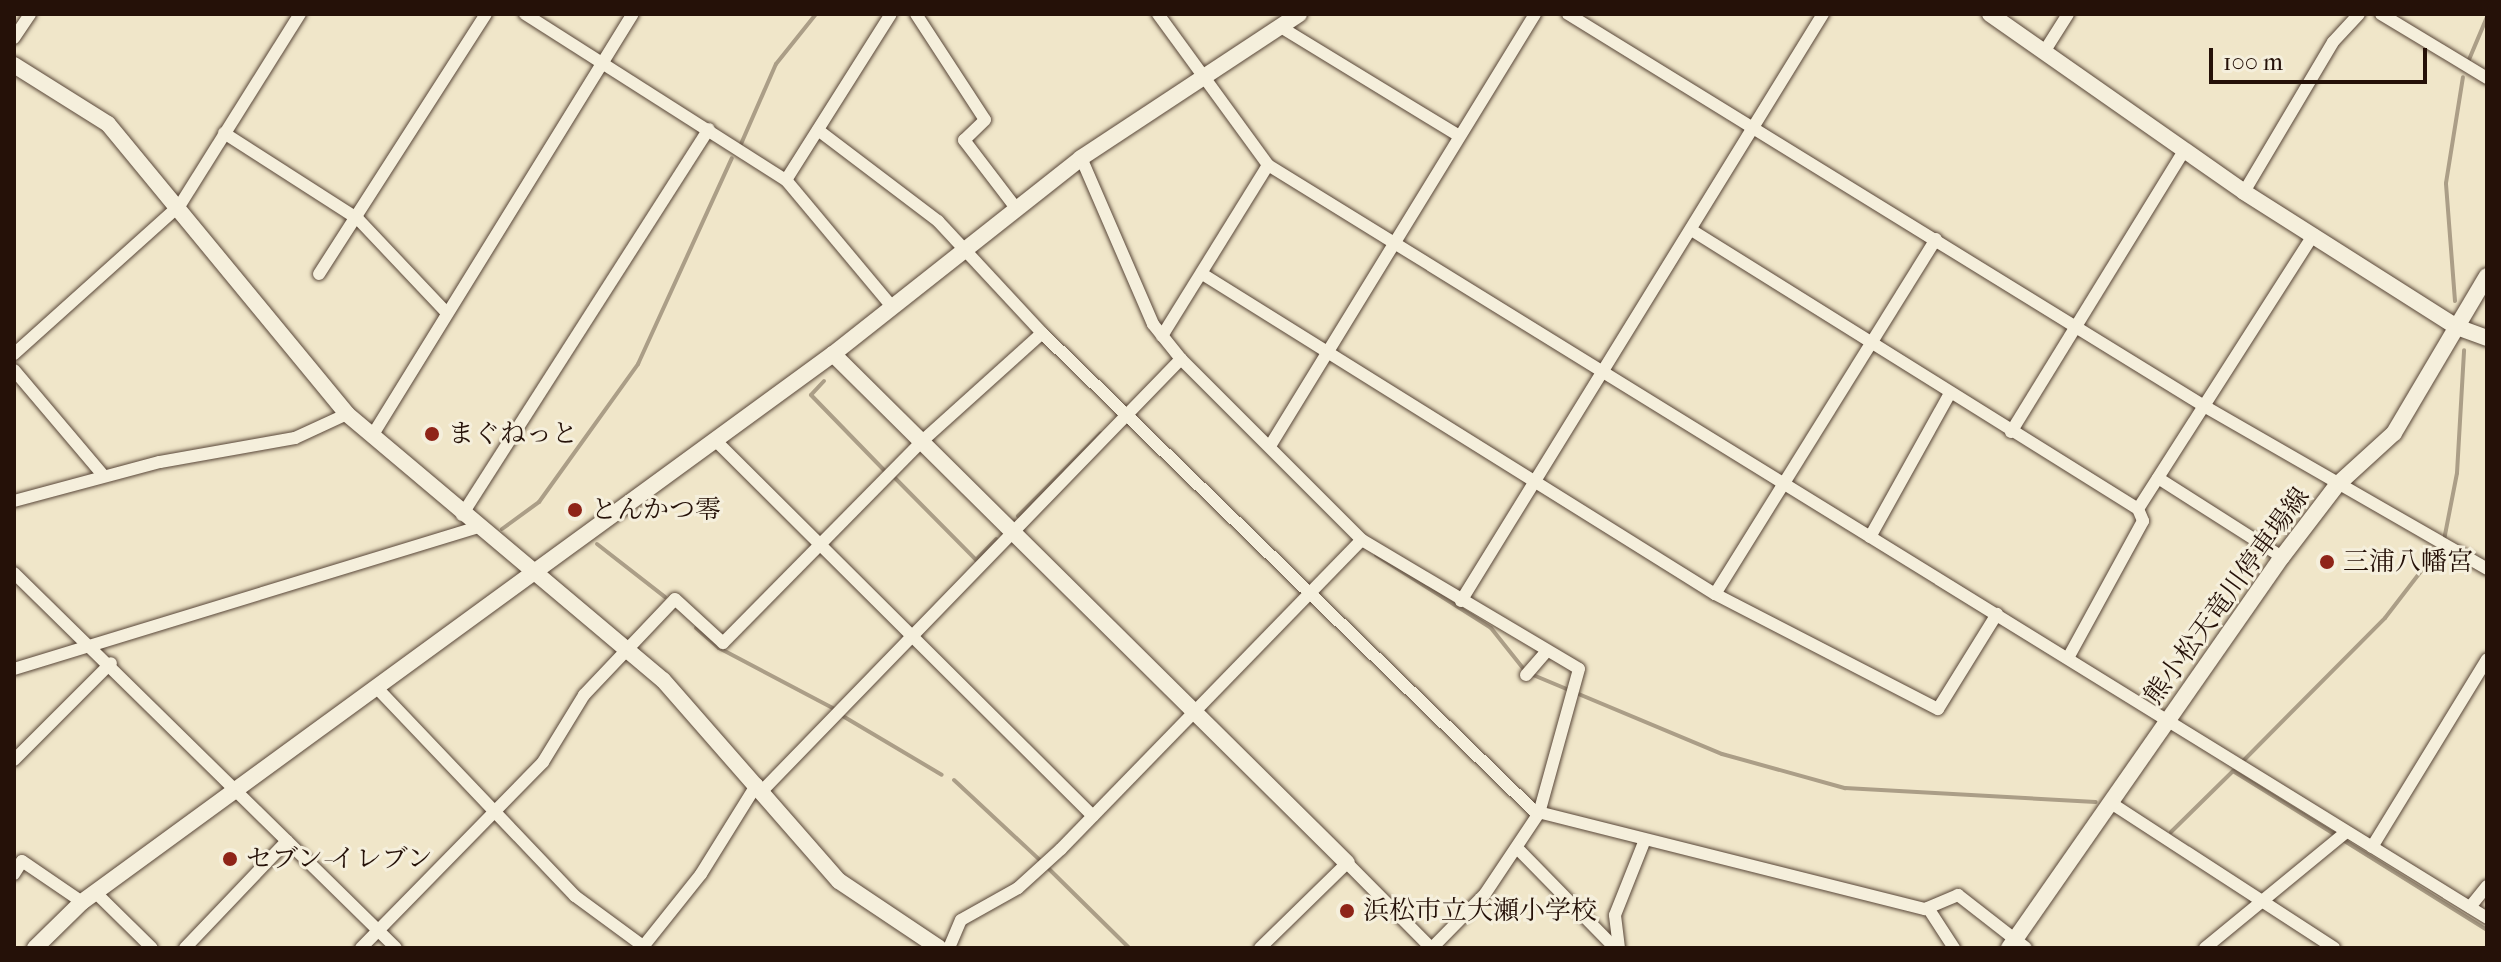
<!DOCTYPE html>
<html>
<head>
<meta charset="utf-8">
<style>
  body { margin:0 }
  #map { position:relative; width:2501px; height:962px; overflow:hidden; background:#f0e6c9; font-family:"IM FELL French Canon","Noto Serif JP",serif }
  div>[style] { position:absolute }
  .stream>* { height:4px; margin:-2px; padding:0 2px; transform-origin:2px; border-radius:2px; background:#ab9e87 }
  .roads { filter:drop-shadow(0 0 2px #584638) drop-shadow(0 0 2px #584638) }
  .street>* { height:12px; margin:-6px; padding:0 6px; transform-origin:6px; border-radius:6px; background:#f5efdc }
  .secondary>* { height:16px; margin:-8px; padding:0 8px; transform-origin:8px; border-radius:8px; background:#f5efdc }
  .dots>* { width:22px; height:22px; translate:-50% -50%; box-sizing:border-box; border:4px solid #f5efdc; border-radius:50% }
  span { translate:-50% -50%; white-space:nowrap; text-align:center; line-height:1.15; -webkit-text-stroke:6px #f5efdc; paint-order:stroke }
  .poi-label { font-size:26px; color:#251108 }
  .left { translate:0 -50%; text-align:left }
  .street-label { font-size:26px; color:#251108 }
  .frame { position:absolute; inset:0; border:16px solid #251108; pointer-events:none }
  .scale { position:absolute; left:2209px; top:48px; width:218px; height:36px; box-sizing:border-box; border:4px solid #251108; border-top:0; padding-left:10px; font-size:24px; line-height:28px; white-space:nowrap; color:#251108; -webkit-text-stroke:6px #f5efdc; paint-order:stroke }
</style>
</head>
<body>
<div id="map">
  <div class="stream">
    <div style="left:2468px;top:62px;width:49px;rotate:-67.1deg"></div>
    <div style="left:741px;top:144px;width:87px;rotate:-66.4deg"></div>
    <div style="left:776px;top:64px;width:64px;rotate:-51.3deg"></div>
    <div style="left:2455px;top:301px;width:118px;rotate:-94.4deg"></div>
    <div style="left:2446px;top:183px;width:107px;rotate:-80.9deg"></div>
    <div style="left:824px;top:381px;width:19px;rotate:133deg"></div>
    <div style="left:811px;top:395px;width:106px;rotate:45.8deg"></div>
    <div style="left:894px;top:477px;width:117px;rotate:45.3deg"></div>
    <div style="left:976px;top:560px;width:29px;rotate:-46deg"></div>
    <div style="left:1018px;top:516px;width:117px;rotate:-45deg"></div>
    <div style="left:502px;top:529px;width:46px;rotate:-36.1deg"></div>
    <div style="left:539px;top:502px;width:170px;rotate:-54.3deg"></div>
    <div style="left:638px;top:364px;width:226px;rotate:-65.5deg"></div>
    <div style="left:2444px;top:540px;width:68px;rotate:-79deg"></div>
    <div style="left:2457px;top:473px;width:123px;rotate:-86.7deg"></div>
    <div style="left:597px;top:544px;width:86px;rotate:37.9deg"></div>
    <div style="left:1376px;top:555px;width:136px;rotate:32.4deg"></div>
    <div style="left:1491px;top:628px;width:56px;rotate:51.5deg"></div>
    <div style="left:1526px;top:672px;width:212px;rotate:22.7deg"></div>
    <div style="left:1722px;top:754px;width:128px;rotate:15.5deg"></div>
    <div style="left:1845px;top:788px;width:251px;rotate:3.2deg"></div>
    <div style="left:696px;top:628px;width:30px;rotate:41deg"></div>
    <div style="left:719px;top:648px;width:129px;rotate:27.8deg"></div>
    <div style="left:841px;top:715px;width:117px;rotate:30.7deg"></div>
    <div style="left:2244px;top:760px;width:200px;rotate:-45.2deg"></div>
    <div style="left:2385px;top:618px;width:82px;rotate:-52.4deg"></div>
    <div style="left:954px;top:780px;width:119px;rotate:43deg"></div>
    <div style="left:2171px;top:832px;width:87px;rotate:-44.5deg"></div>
    <div style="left:2233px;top:771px;width:121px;rotate:31.9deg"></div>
    <div style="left:2343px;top:840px;width:170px;rotate:32deg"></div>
    <div style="left:1048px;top:868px;width:114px;rotate:44.6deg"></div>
  </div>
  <div class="roads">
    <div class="street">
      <div style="left:525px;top:14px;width:309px;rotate:32.5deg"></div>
      <div style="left:786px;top:180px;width:167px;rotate:50.1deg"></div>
      <div style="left:916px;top:14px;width:126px;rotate:56.9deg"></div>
      <div style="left:985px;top:120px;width:29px;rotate:136deg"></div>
      <div style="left:964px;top:140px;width:86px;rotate:52.6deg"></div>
      <div style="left:1158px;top:14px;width:187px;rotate:53.9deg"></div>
      <div style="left:1268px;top:165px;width:1433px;rotate:31.7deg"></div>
      <div style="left:1568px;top:14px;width:747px;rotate:31.65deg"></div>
      <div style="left:2204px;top:406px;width:327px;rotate:29.9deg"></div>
      <div style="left:2381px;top:14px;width:124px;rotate:31.1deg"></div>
      <div style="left:1279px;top:26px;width:211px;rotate:31.4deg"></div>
      <div style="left:14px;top:38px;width:29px;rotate:-56deg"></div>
      <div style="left:2044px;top:52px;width:45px;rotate:-57.7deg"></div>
      <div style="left:818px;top:130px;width:151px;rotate:37.2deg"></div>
      <div style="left:938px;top:221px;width:153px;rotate:47.1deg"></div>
      <div style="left:224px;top:133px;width:159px;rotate:32.7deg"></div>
      <div style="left:358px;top:219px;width:128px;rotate:46.6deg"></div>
      <div style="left:786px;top:180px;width:196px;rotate:-57.7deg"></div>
      <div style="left:2244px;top:192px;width:174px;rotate:-59.3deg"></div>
      <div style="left:2333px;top:42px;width:38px;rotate:-47deg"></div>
      <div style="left:1693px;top:231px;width:525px;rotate:31.99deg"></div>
      <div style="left:2138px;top:509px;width:13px;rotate:67deg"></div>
      <div style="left:2143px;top:521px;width:156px;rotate:118.7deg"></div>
      <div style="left:319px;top:274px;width:309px;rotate:-57.3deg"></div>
      <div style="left:1204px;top:275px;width:602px;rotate:31.98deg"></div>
      <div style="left:1715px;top:594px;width:251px;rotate:27.3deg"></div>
      <div style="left:1938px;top:709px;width:112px;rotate:-58.2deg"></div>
      <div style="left:1162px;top:336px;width:201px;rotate:-58.2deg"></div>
      <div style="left:14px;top:354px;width:223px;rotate:-41.9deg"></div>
      <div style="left:180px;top:205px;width:226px;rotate:-57.9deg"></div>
      <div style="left:1181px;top:359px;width:256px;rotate:45deg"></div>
      <div style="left:1362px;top:540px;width:252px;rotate:30.7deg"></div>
      <div style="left:1579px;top:669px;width:149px;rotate:105.5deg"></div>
      <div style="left:1539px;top:813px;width:97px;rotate:123.7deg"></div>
      <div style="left:1485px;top:894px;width:76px;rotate:134.5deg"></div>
      <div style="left:14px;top:370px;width:139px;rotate:49.7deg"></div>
      <div style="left:2011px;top:432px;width:330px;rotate:-58.4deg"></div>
      <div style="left:372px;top:436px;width:496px;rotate:-58.3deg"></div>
      <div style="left:715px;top:440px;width:533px;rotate:44.85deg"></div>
      <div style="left:1270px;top:446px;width:507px;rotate:-58.47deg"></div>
      <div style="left:2158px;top:478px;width:147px;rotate:32.5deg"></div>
      <div style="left:14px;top:501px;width:151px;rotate:-15deg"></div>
      <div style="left:160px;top:462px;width:137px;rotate:-10.1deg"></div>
      <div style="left:295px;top:438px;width:57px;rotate:-24.8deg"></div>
      <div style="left:2138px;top:509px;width:326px;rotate:-57.4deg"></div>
      <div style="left:462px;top:515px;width:458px;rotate:-57.4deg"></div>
      <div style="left:1870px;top:537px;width:162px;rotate:-60.9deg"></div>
      <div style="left:14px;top:573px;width:535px;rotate:44.47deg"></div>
      <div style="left:1715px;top:594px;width:418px;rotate:-58.1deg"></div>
      <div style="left:1461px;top:601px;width:690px;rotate:-58.34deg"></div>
      <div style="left:14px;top:669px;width:483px;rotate:-17deg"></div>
      <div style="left:1526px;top:675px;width:28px;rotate:-49deg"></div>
      <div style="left:376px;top:687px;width:289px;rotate:46.4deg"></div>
      <div style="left:575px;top:896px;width:84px;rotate:36.3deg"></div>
      <div style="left:14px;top:760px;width:137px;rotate:-45deg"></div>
      <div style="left:762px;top:791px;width:602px;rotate:-45.88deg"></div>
      <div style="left:1181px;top:359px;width:45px;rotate:-128.7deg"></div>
      <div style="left:1153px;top:324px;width:181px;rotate:-113.4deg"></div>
      <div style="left:2111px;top:803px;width:266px;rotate:33deg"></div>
      <div style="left:2372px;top:847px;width:220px;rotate:-58.5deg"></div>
      <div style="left:1519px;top:850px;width:137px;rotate:45.6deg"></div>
      <div style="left:14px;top:874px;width:15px;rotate:-58deg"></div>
      <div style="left:22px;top:861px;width:73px;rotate:34.3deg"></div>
      <div style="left:96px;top:893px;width:78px;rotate:44.5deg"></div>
      <div style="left:2470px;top:907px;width:27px;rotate:-51deg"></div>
      <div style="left:1928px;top:908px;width:48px;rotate:57deg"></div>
      <div style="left:185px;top:948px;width:148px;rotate:-46.4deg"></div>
      <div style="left:361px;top:948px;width:260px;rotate:-45.6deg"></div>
      <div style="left:543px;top:762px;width:79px;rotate:-58.5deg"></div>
      <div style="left:584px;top:695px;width:132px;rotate:-46.5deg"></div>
      <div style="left:675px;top:599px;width:65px;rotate:42.5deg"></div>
      <div style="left:723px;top:643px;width:281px;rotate:-45.4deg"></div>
      <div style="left:920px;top:443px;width:164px;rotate:-42deg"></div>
      <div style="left:1042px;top:333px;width:686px;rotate:44.17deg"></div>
      <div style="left:1534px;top:811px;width:403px;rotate:14.1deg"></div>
      <div style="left:1925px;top:909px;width:36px;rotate:-23deg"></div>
      <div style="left:1958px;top:895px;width:86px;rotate:37.9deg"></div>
      <div style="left:642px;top:948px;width:95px;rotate:-51.4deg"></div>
      <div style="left:701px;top:874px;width:106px;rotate:-58.1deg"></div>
      <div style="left:949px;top:948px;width:30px;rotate:-67deg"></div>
      <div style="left:961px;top:920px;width:65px;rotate:-29.3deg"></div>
      <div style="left:1018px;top:888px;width:58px;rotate:-42.2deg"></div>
      <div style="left:1061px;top:849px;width:431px;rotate:-45.8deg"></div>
      <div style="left:1260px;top:948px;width:122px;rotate:-44.3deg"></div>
      <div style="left:1347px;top:863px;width:120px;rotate:45.3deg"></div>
      <div style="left:1619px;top:948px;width:33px;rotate:-97deg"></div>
      <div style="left:1615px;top:915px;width:79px;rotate:-68.3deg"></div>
      <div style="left:2205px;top:948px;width:183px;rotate:-39.4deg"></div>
    </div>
    <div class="secondary">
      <div style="left:1990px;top:14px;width:310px;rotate:35deg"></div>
      <div style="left:2244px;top:192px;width:252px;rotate:32.4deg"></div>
      <div style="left:2457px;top:327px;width:32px;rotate:20deg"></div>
      <div style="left:14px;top:65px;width:111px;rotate:32.1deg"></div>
      <div style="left:108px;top:124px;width:376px;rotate:50.5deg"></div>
      <div style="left:347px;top:414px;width:413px;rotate:40.1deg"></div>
      <div style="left:663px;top:680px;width:267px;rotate:48.8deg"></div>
      <div style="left:839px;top:881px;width:120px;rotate:33.8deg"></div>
      <div style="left:833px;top:354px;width:723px;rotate:44.72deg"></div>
      <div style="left:35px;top:948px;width:66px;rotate:-44.4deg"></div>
      <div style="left:82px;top:902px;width:930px;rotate:-36.12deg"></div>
      <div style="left:833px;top:354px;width:316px;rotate:-38.3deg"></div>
      <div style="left:1081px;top:158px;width:261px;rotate:-33.4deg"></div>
      <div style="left:2009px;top:948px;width:477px;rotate:-55.1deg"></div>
      <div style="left:2282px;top:557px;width:91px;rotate:-52.6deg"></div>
      <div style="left:2337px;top:485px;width:77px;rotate:-42.4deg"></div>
      <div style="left:2394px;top:433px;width:182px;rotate:-59.4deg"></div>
    </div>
  </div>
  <div class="dots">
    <div style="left:432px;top:434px;background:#8f2418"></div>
    <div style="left:575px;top:510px;background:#8f2418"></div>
    <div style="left:2327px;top:562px;background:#8f2418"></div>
    <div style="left:230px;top:859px;background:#8f2418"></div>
    <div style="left:1347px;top:911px;background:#8f2418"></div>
  </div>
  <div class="poi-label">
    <span class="left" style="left:448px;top:434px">まぐねっと</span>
    <span class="left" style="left:591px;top:510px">とんかつ零</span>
    <span class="left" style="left:2343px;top:562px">三浦八幡宮</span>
    <span class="left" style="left:246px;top:859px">セブン-イレブン</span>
    <span class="left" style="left:1363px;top:911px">浜松市立大瀬小学校</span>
  </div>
  <div class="street-label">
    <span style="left:2227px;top:596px;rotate:-54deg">熊小松天竜川停車場線</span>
  </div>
  <div class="frame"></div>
  <div class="scale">100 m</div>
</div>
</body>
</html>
